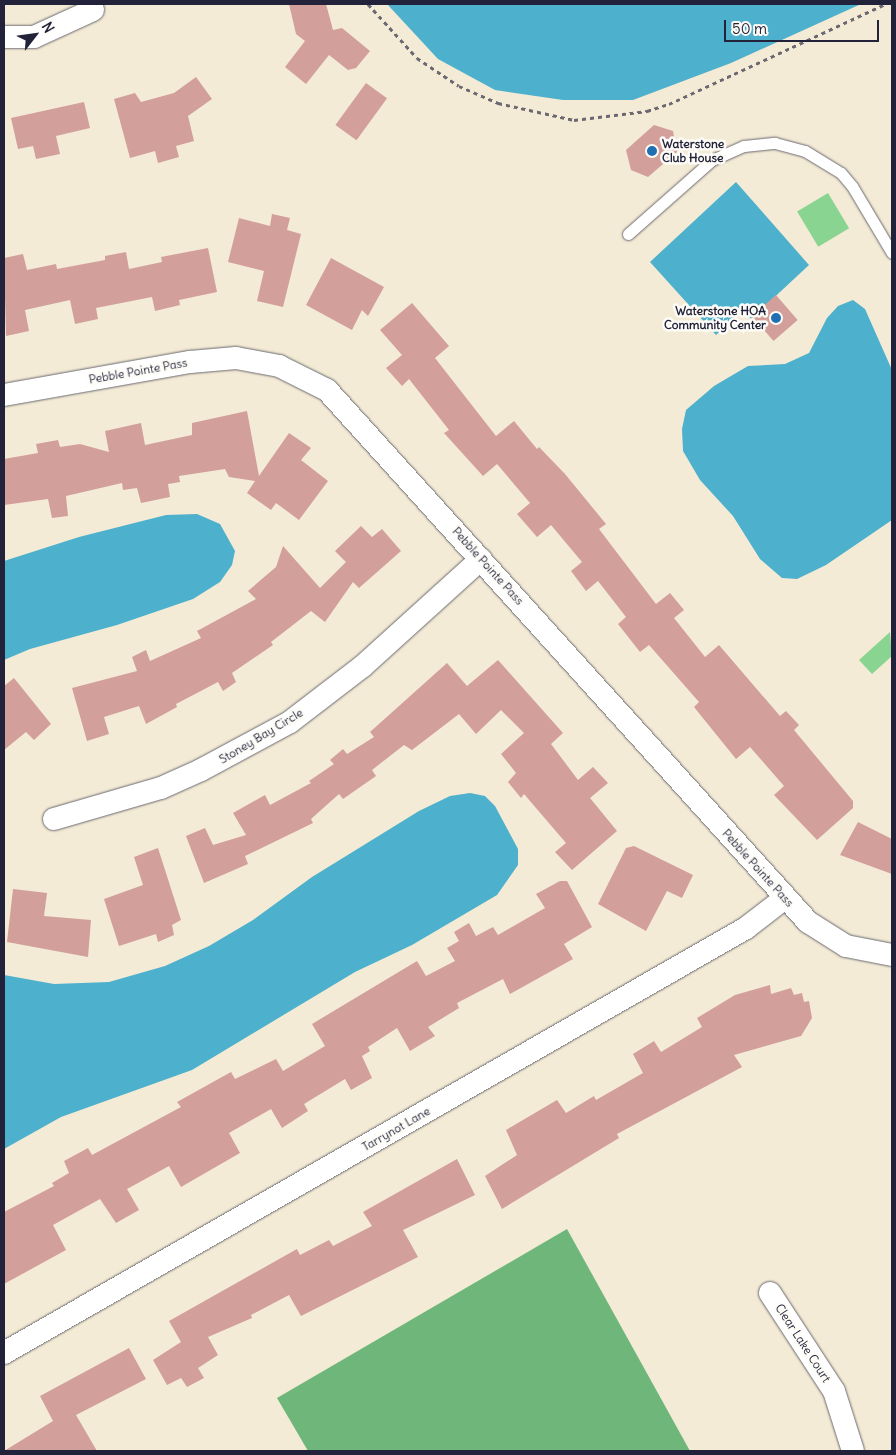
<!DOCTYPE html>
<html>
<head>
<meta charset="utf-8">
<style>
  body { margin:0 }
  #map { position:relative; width:896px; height:1455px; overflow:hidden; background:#f3ebd5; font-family:Delius,sans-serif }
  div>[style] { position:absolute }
  .green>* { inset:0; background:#8ad491; transform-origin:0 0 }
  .forest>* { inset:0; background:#6fb67b }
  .water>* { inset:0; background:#4db0cc }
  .building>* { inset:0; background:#d39f9a; transform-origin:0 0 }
  .path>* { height:3px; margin-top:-1.5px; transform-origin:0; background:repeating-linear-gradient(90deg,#6b6871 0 4px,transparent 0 8px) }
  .roads { filter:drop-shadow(0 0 1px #6b6871) drop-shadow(0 0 1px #6b6871) }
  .service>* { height:11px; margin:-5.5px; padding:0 5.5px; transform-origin:5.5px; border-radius:5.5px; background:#fff }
  .minor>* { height:22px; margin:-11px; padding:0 11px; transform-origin:11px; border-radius:11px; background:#fff }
  .dots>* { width:14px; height:14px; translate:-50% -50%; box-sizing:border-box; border:2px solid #fdfcf7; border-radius:50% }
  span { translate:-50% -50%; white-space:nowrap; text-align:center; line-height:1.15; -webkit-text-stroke:5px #fdfcf7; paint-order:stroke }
  .poi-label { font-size:12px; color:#22223b; font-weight:700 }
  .left { translate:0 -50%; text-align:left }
  .right { translate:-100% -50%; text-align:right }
  .street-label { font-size:12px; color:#22223b }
  .frame { position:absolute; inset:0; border:5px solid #22223b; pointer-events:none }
  .north { position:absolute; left:10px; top:10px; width:50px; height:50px; -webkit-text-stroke:4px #fdfcf7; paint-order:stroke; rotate:60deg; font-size:14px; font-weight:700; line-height:20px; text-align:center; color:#22223b }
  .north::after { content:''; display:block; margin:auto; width:18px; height:22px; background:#22223b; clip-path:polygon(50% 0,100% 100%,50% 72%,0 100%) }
  .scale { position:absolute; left:724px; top:20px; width:155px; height:22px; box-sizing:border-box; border:2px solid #22223b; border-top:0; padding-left:6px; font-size:15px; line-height:18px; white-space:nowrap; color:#22223b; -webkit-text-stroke:4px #fdfcf7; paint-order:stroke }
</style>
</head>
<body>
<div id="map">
  <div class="green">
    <div style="left:828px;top:193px;width:41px;height:36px;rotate:59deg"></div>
    <div style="clip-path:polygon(890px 632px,892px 656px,872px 674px,859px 660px)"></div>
  </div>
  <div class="forest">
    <div style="clip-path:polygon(567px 1229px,690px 1451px,308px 1451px,277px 1398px)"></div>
  </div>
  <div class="water">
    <div style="clip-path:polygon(387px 4px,861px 4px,731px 63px,633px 100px,563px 100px,495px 90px,438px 59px)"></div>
    <div style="clip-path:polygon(736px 182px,809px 265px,751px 319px,744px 310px,716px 335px,650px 262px)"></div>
    <div style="clip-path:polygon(853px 300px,865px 309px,892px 370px,892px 520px,826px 565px,797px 579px,782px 578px,760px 559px,733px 516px,700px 480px,683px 451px,682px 429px,686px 410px,714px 386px,748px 366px,785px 364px,809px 353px,827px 318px,838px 306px)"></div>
    <div style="clip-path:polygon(197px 514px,220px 524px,235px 551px,232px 565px,220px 582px,193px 599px,117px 625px,30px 649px,4px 660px,4px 561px,79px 537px,166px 515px)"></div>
    <div style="clip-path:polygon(470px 793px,485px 796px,495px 806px,518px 849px,518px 865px,497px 895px,412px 945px,355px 972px,192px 1070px,61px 1117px,4px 1149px,4px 975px,54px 984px,109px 982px,165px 966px,209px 946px,253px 920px,312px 877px,419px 811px,450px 796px)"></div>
  </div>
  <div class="building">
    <div style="clip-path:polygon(289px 4px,326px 4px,333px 30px,342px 28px,370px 51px,356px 68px,348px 70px,329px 55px,306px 84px,285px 67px,305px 41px,296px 34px)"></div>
    <div style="clip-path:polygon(196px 77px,212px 99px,188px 116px,194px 141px,176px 146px,179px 157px,158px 163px,155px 151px,130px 158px,114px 99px,135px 93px,141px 102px,174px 93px)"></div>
    <div style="left:366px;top:83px;width:26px;height:52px;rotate:36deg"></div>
    <div style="clip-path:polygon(84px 102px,90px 128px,56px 136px,60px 154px,36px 159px,33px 146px,18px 149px,11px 118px)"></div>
    <div style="clip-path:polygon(654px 125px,673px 131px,677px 152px,648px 177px,631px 170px,626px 150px)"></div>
    <div style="clip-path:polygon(272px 214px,290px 218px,287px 230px,301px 234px,283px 307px,257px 301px,264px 271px,228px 262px,239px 218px,270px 226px)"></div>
    <div style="clip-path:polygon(208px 248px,217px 292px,179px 300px,180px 305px,155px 311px,152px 297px,96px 308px,98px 319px,75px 324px,70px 300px,25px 310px,29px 331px,6px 336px,4px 258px,23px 254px,27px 270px,56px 264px,57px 269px,105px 260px,105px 256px,126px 252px,129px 269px,162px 262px,161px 257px)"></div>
    <div style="clip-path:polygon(331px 258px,384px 287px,368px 316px,362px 310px,352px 330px,306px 305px)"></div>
    <div style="left:776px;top:295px;width:33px;height:32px;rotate:49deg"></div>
    <div style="clip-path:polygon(412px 303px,449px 346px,435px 358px,496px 436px,514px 421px,537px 449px,539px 447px,565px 474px,606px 524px,599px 529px,656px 604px,670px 593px,684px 610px,674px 618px,705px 657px,719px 645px,780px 716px,786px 711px,799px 725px,794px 730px,853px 801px,853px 808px,817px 840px,774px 795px,784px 786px,750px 747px,736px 759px,694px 707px,699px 702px,649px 645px,640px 652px,618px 624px,626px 617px,598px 581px,586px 591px,571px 571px,582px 562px,551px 525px,537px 537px,517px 514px,530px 503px,497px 464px,483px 476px,444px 433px,449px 430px,409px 379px,402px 386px,386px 368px,402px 355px,380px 330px)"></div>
    <div style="clip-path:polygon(247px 411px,259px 476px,289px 433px,311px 448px,301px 460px,328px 481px,299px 520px,276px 503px,271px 510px,247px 493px,255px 481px,229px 477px,225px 469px,179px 476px,180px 482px,168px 484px,170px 497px,141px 503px,137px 488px,123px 490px,122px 483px,66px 496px,68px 516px,52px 518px,48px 499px,4px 505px,4px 459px,38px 453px,36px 444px,58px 440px,60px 447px,80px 444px,109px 452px,105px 431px,141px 423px,145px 445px,192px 435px,192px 423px)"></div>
    <div style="clip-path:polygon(361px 526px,372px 537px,382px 529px,401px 551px,359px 588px,353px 582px,325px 622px,311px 611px,271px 642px,273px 645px,232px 673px,236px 682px,223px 691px,218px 682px,176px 704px,177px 707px,146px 724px,139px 706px,104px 717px,109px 734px,87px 741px,72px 688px,137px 671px,132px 657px,146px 650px,150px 661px,201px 638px,197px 631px,256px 599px,248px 591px,276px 567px,283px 546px,320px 588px,346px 562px,335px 551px)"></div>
    <div style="clip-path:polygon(498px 660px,563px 733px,551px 744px,578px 780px,593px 767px,608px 783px,590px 798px,617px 831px,572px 870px,555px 852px,566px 843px,524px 794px,521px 798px,508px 782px,516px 773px,501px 754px,524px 733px,501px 710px,476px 734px,459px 714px,412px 750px,404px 745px,372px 770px,376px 776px,343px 799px,339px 794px,311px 819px,313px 823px,245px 856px,248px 864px,204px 883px,186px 836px,205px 828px,213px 845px,246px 835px,233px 813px,265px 795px,270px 805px,311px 783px,309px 781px,334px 764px,330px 760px,343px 749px,347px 754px,374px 737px,370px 732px,447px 663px,467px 686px)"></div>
    <div style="clip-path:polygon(14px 678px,51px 724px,34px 740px,26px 732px,4px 750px,4px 686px)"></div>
    <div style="clip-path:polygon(858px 822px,892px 839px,892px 874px,840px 855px)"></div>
    <div style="clip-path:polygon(634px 846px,693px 875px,682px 898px,667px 891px,646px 931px,598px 904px,626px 848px)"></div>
    <div style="clip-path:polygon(158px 848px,181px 920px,172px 925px,174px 935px,158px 942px,156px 934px,119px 946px,104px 899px,143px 885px,134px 857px)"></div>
    <div style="clip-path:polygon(560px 881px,567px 881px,592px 927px,564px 944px,573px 959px,510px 994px,503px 979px,457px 1003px,459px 1008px,428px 1027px,435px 1036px,410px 1051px,397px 1028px,368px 1047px,370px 1051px,362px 1056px,372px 1078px,351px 1090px,345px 1079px,304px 1104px,308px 1111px,282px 1128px,271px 1109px,229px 1133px,240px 1153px,181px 1187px,169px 1166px,127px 1189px,139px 1210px,116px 1223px,100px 1199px,53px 1225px,66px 1250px,4px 1284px,4px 1212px,54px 1186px,52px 1183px,69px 1173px,64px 1161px,88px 1148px,92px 1155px,181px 1107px,177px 1102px,231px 1072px,235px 1079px,276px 1059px,283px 1071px,325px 1046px,312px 1024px,417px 961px,426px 976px,455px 961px,447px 948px,459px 941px,454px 932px,469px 923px,476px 936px,493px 927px,498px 935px,545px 908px,536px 894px)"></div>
    <div style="clip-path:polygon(13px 889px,47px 893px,44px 916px,91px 920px,88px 957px,7px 942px)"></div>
    <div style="clip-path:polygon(770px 985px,771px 994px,791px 988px,794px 995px,802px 993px,804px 1002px,809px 1001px,812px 1018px,801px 1036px,734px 1055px,742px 1067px,617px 1134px,619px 1138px,502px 1209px,485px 1176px,517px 1155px,506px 1130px,557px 1100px,566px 1113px,594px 1096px,596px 1100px,643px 1073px,633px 1054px,654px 1041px,661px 1052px,702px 1027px,697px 1018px,735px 995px)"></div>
    <div style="clip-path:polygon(457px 1159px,475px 1195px,403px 1230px,418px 1257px,301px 1316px,289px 1295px,251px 1315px,252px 1318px,208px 1337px,218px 1355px,198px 1368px,204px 1378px,187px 1387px,181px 1378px,167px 1385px,153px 1360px,181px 1342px,169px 1321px,297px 1249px,300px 1255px,329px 1240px,333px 1246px,372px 1226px,363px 1212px)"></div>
    <div style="clip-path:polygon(129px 1348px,146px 1379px,76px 1415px,97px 1451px,4px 1451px,53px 1421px,40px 1396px)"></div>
  </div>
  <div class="path">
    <div style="left:368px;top:4px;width:73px;rotate:47.8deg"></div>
    <div style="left:417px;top:58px;width:50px;rotate:33.7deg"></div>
    <div style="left:459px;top:86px;width:43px;rotate:23.6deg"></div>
    <div style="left:498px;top:103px;width:78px;rotate:12.6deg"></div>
    <div style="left:574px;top:120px;width:74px;rotate:-7deg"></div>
    <div style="left:647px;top:111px;width:23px;rotate:-18deg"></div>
    <div style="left:669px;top:104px;width:238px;rotate:-24.8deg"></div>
  </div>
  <div class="roads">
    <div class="service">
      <div style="left:628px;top:234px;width:112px;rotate:-41.4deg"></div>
      <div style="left:712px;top:160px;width:35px;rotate:-24deg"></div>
      <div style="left:744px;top:146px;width:31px;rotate:-6deg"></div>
      <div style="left:775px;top:143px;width:31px;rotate:15deg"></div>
      <div style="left:805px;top:151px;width:42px;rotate:31.4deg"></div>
      <div style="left:841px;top:173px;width:17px;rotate:50deg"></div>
      <div style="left:852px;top:186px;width:78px;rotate:59.2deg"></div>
    </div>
    <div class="minor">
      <div style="left:4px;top:37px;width:30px"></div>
      <div style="left:34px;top:37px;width:65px;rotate:-24.6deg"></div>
      <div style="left:4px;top:395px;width:189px;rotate:-10.1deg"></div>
      <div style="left:190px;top:362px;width:46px;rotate:-5deg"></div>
      <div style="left:236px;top:358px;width:44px;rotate:10.5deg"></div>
      <div style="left:279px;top:366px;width:54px;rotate:26.6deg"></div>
      <div style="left:327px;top:390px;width:717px;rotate:47.88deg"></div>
      <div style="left:808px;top:922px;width:45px;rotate:32.3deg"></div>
      <div style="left:846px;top:946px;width:47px;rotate:11.1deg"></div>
      <div style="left:54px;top:819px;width:111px;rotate:-16.2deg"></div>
      <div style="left:161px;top:788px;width:44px;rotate:-24.2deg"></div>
      <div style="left:201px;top:770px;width:101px;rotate:-28.3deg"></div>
      <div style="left:290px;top:722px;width:92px;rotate:-37.5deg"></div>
      <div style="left:363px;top:666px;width:159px;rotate:-42.2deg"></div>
      <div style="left:770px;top:1293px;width:117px;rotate:56.9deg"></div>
      <div style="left:834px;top:1391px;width:63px;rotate:72.4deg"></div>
      <div style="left:4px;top:1353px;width:855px;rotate:-29.8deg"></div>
      <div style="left:746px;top:928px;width:49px;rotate:-37.6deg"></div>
    </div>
  </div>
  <div class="dots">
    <div style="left:652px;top:151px;background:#1f6fb2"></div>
    <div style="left:776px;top:318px;background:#1f6fb2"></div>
  </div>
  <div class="poi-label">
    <span class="left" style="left:662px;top:151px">Waterstone<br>Club House</span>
    <span class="right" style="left:766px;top:318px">Waterstone HOA<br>Community Center</span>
  </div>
  <div class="street-label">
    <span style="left:138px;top:371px;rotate:-10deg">Pebble Pointe Pass</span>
    <span style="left:488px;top:566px;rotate:48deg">Pebble Pointe Pass</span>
    <span style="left:261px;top:736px;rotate:-31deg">Stoney Bay Circle</span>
    <span style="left:758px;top:868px;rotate:48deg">Pebble Pointe Pass</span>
    <span style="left:396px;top:1129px;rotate:-30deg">Tarrynot Lane</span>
    <span style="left:803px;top:1343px;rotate:57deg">Clear Lake Court</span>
  </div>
  <div class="frame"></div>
  <div class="north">N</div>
  <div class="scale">50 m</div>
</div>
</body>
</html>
